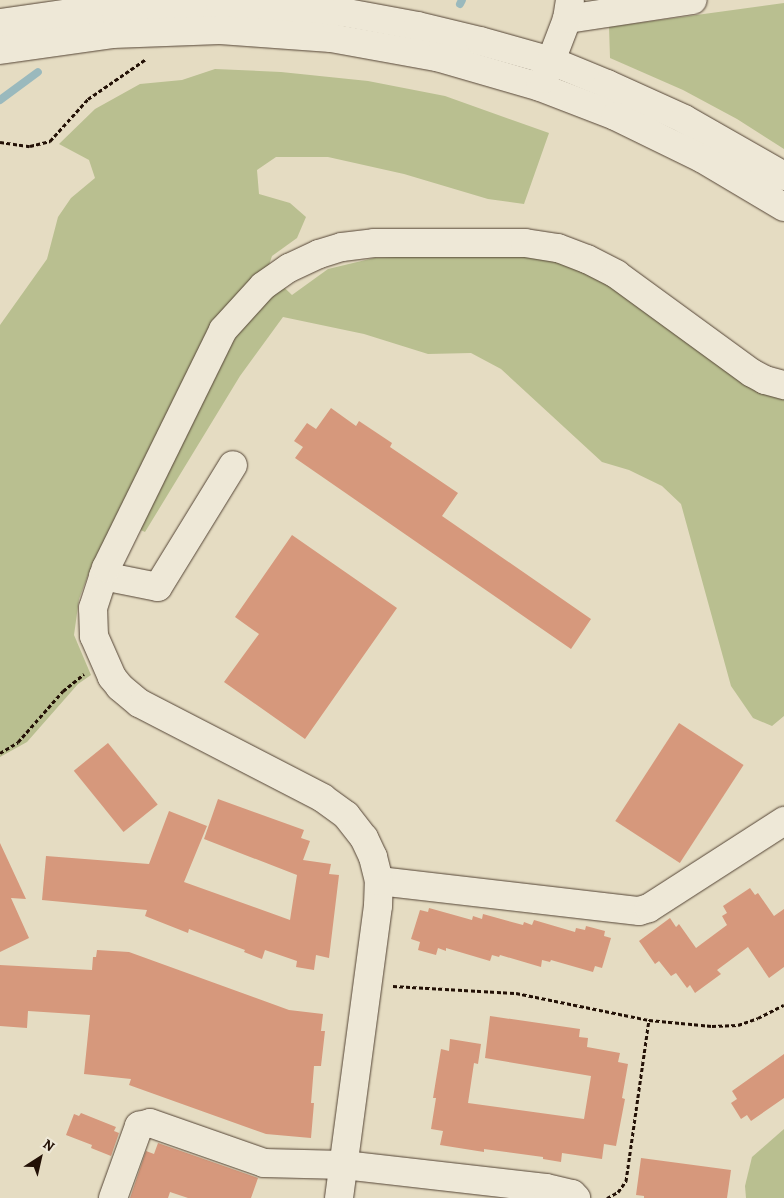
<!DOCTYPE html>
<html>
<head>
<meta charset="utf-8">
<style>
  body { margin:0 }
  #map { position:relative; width:784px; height:1198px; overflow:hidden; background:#e5dcc2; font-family:Alegreya,serif }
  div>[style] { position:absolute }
  .green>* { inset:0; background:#b9bf90 }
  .stream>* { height:8px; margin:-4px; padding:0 4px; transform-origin:4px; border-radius:4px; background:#9ab9bd }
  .building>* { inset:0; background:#d6987c; transform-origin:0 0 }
  .path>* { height:3px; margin-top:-1.5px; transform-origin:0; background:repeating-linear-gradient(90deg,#231106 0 4px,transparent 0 6.5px) }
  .roads { filter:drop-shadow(0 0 1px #544435) drop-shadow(0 0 1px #544435) }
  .minor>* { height:28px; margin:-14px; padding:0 14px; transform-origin:14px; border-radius:14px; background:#eee8d7 }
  span { translate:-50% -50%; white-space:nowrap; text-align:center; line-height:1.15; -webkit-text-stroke:4.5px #eee8d7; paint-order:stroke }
  .north { position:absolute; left:15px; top:1133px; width:50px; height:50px; -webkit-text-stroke:4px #eee8d7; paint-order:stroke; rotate:35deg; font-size:14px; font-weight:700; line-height:20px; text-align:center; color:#231106 }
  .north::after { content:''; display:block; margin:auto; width:18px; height:22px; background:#231106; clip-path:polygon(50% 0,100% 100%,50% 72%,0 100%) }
</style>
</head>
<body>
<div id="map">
  <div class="green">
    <div style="clip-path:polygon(784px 3px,784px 149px,737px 119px,683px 90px,610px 58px,609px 27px)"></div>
    <div style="clip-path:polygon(215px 69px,281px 72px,368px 81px,445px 96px,549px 133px,524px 204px,488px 199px,404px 174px,328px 157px,276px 157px,257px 170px,259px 194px,290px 203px,306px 217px,297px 238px,272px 256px,267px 271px,292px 295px,328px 269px,374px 258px,481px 253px,545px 254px,588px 267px,784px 394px,784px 716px,772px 726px,753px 718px,731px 686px,681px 504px,662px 486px,629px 470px,602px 462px,501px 369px,471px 353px,428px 354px,364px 334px,283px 317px,240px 376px,145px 532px,116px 519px,93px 562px,79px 599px,74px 635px,91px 675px,78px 684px,27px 742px,0 757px,0 325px,47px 259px,58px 217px,71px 198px,95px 178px,89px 160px,59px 144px,95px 109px,140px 84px,182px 80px)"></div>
    <div style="clip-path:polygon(784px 1129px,784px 1198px,746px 1198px,745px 1186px,752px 1157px)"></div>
  </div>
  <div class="stream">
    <div style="left:460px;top:4px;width:4px;rotate:-63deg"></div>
    <div style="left:0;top:100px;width:47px;rotate:-36.4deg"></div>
  </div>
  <div class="building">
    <div style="clip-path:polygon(331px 408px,356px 426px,359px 421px,392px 443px,390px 447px,458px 493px,442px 516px,591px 619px,571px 649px,295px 458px,303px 447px,294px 441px,307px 423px,316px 429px)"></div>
    <div style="clip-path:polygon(292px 535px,397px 608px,305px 739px,224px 682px,259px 634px,235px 617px)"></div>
    <div style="left:679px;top:723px;width:77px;height:117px;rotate:33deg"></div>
    <div style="left:108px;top:743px;width:79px;height:44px;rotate:51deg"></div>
    <div style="clip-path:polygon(218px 799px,304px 830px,301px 838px,310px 841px,303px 860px,331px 864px,329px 874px,339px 875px,329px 958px,316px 955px,314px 970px,296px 967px,297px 961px,265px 950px,262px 959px,244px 952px,245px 950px,189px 929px,188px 933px,145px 916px,147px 910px,42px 900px,46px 856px,149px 864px,169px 811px,207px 826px,184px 882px,290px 920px,297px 875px,204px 839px)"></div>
    <div style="clip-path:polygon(0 843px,26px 899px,11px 898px,29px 938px,0 952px)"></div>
    <div style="clip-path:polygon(750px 888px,755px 895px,758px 893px,774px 916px,784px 909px,784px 967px,769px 978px,748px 947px,717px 970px,721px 974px,695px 993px,690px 985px,687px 988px,676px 973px,671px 976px,659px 961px,655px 964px,639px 941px,670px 918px,676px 927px,679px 924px,696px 948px,727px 925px,722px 916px,727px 913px,723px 906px)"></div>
    <div style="clip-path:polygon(429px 908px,472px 920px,473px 916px,482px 919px,483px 914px,523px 925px,524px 922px,532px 925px,534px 920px,575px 932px,576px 928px,585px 930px,586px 926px,605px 931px,604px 936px,611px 938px,602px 968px,595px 966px,593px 972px,551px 960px,550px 962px,542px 960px,541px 967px,500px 955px,499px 957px,492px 955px,490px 961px,446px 948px,446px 951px,438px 948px,436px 955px,418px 950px,420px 942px,411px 939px,420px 910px,428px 912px)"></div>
    <div style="clip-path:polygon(97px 950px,129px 952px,289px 1010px,323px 1014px,321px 1031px,325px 1031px,321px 1066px,314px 1066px,311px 1103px,314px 1103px,311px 1138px,266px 1134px,129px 1085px,131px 1079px,84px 1074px,90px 1015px,28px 1011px,27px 1028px,0 1026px,0 965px,92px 970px,93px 957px,96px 957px)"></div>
    <div style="clip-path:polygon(490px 1016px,580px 1029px,579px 1037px,588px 1038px,587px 1047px,620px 1053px,618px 1062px,628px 1064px,622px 1098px,625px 1099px,616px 1146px,604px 1144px,602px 1159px,562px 1153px,561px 1162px,543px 1159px,543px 1157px,484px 1149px,484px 1152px,440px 1145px,443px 1131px,431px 1129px,436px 1098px,433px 1098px,441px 1049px,449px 1051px,450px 1039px,481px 1044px,478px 1064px,474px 1063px,468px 1103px,584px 1119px,591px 1076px,485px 1058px)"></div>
    <div style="clip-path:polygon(784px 1054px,784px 1098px,751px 1121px,747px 1115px,741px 1119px,731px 1103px,737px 1099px,732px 1091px)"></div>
    <div style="clip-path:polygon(81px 1113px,116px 1127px,114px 1131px,119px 1133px,111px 1156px,91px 1148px,92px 1145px,66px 1135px,74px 1114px,79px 1116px)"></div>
    <div style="clip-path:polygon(158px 1143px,258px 1178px,251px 1198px,188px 1198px,170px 1192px,168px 1198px,130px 1198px,146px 1151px,154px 1154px)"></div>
    <div style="clip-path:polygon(641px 1158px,731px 1170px,727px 1198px,644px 1198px,644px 1196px,636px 1195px)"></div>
  </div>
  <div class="path">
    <div style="left:0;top:142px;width:30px;rotate:8deg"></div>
    <div style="left:30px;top:146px;width:21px;rotate:-14deg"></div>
    <div style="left:50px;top:141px;width:57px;rotate:-47.9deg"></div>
    <div style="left:88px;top:99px;width:70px;rotate:-34.6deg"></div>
    <div style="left:0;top:753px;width:21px;rotate:-31deg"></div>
    <div style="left:18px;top:742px;width:68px;rotate:-48.6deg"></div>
    <div style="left:63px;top:691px;width:27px;rotate:-39deg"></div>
    <div style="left:393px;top:986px;width:123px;rotate:3.3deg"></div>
    <div style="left:516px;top:993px;width:136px;rotate:11.5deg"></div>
    <div style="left:649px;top:1020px;width:63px;rotate:5.4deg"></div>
    <div style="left:712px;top:1026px;width:26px;rotate:-2deg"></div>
    <div style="left:738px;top:1025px;width:21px;rotate:-19deg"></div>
    <div style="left:758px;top:1018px;width:29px;rotate:-27deg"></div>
    <div style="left:607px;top:1198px;width:13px;rotate:-29deg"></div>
    <div style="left:618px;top:1192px;width:14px;rotate:-54deg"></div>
    <div style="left:626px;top:1181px;width:163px;rotate:-81.9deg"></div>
  </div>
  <div class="roads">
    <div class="minor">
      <div style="left:567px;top:19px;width:127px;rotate:-8.6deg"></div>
      <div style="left:0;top:23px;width:114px;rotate:-8.1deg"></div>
      <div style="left:113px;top:7px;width:107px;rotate:-1.6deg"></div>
      <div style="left:220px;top:4px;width:122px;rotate:3.8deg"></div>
      <div style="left:342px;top:12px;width:77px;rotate:10.4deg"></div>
      <div style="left:418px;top:26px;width:64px;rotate:13.6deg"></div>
      <div style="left:480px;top:41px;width:74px;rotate:15.7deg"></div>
      <div style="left:551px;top:61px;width:61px;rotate:22.3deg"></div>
      <div style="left:607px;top:84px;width:85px;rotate:24.4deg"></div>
      <div style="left:684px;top:119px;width:115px;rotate:29.7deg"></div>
      <div style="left:0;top:50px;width:113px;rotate:-8.1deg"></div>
      <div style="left:112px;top:34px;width:108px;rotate:-2.1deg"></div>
      <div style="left:220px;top:30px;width:111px;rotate:4.1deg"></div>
      <div style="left:331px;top:38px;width:108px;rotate:10.2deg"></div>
      <div style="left:437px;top:57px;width:107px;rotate:16.2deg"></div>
      <div style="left:540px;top:87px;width:80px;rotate:21.1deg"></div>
      <div style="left:615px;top:116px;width:98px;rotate:26deg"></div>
      <div style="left:703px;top:159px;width:94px;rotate:30.7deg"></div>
      <div style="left:544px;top:79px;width:64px;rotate:-69deg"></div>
      <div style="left:567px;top:19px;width:18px;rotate:-81deg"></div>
      <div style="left:103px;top:576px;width:56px;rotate:11.3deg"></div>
      <div style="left:158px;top:587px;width:143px;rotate:-58.4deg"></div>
      <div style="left:379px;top:881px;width:262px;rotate:6.6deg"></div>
      <div style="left:639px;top:911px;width:10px;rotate:-17deg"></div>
      <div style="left:649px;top:908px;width:161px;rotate:-32.8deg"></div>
      <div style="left:113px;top:1198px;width:77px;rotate:-70.1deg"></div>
      <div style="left:139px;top:1126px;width:11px;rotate:-15deg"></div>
      <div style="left:150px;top:1123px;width:121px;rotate:19.3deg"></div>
      <div style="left:264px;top:1163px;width:80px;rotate:1.4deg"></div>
      <div style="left:344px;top:1165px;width:203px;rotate:6.5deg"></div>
      <div style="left:546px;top:1188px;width:27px;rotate:13deg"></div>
      <div style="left:572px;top:1194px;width:6px;rotate:45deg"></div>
      <div style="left:339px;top:1198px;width:295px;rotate:-82.4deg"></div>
      <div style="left:378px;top:906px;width:25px;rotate:-88deg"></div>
      <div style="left:379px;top:881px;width:25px;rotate:-104deg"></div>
      <div style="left:373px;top:857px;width:21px;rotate:-115deg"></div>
      <div style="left:364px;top:838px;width:29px;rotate:-128deg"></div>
      <div style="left:346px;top:815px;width:29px;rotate:-144deg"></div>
      <div style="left:323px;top:798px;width:207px;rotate:-152.7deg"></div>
      <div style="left:139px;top:703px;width:25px;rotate:-140deg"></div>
      <div style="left:120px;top:687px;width:13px;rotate:-129deg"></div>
      <div style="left:112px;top:677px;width:45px;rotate:-113.7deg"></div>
      <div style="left:94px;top:636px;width:28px;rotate:-92deg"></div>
      <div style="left:93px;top:608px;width:42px;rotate:-72deg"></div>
      <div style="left:106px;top:568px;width:265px;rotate:-63.8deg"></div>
      <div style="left:223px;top:330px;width:59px;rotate:-47.7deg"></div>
      <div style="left:263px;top:286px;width:32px;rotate:-35deg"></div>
      <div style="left:289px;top:268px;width:33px;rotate:-25deg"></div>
      <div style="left:319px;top:254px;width:24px;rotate:-17deg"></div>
      <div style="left:342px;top:247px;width:32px;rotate:-7deg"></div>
      <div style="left:374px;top:243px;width:151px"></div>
      <div style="left:525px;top:243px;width:33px;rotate:9deg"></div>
      <div style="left:558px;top:248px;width:31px;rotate:21deg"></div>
      <div style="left:587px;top:259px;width:33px;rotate:27deg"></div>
      <div style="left:616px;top:274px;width:168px;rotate:36.1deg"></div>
      <div style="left:752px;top:373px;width:15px;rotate:28deg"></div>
      <div style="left:765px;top:380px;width:20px;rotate:15deg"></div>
    </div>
  </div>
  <div class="north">N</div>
</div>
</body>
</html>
